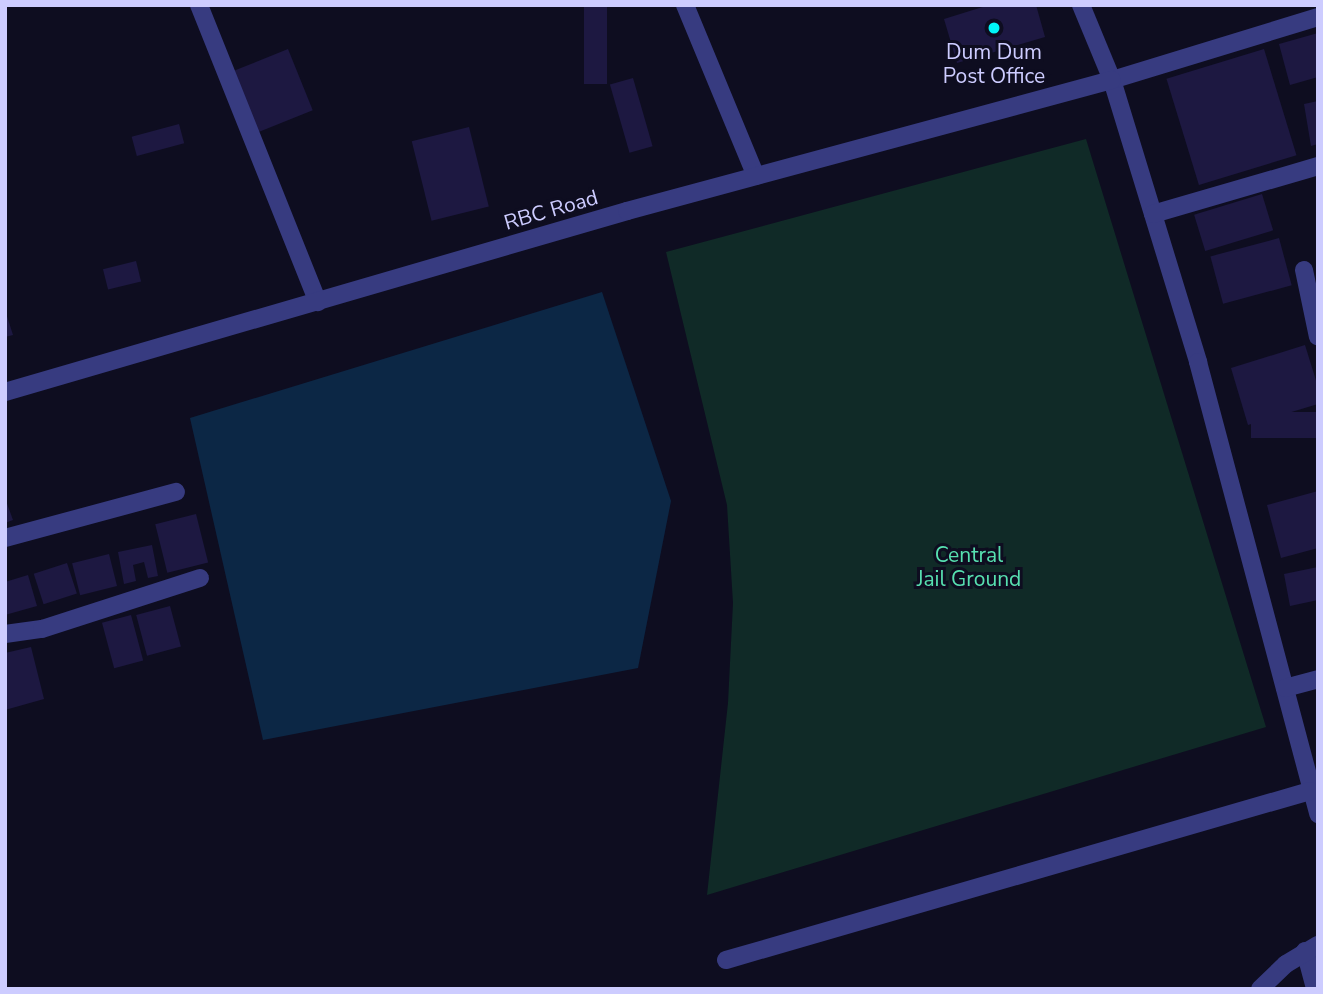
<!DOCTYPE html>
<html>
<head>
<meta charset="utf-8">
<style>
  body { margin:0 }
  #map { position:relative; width:1323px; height:994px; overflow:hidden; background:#0e0d20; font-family:"Nunito Sans",sans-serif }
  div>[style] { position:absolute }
  .green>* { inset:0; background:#102a27 }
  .water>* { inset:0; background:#0c2745 }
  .building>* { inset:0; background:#1d1841; transform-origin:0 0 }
  .minor>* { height:18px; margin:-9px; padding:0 9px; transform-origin:9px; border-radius:9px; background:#373b80 }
  .tertiary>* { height:18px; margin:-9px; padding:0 9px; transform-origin:9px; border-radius:9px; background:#373b80 }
  .dots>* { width:19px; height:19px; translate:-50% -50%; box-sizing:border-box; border:4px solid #0e0d20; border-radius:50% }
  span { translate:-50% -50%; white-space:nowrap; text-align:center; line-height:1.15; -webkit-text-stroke:6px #0e0d20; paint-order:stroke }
  .poi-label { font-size:21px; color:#cdccff }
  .street-label { font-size:21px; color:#cdccff }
  .park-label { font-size:21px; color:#57e0b0 }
  .frame { position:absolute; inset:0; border:7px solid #cdccff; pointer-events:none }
</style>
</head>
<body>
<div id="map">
  <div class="green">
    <div style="clip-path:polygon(1086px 139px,1266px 727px,707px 895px,728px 703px,733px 603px,727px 505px,666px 252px)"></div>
  </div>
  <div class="water">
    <div style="clip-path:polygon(602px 292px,671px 501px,638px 668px,263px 740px,190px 418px)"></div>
  </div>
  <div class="building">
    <div style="left:584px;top:5px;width:23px;height:79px"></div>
    <div style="clip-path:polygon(989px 5px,1036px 5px,1045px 37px,957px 63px,944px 19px)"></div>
    <div style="clip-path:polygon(1318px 33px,1318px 77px,1290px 85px,1279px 44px)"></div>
    <div style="left:288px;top:49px;width:66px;height:61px;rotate:68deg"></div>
    <div style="left:1264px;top:49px;width:111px;height:102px;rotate:73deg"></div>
    <div style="left:633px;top:78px;width:71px;height:24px;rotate:74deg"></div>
    <div style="clip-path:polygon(1318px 101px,1318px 144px,1311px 146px,1304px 104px)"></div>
    <div style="left:179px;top:124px;width:20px;height:49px;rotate:75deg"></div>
    <div style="left:469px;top:127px;width:82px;height:59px;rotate:76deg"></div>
    <div style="left:1262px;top:194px;width:38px;height:71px;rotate:73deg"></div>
    <div style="left:1279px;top:238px;width:49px;height:71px;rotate:75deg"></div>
    <div style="left:136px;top:261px;width:21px;height:34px;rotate:76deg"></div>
    <div style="clip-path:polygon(5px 310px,13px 335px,5px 337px)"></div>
    <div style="clip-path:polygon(1305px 345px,1318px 387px,1318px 404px,1248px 425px,1231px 368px)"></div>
    <div style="left:1318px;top:412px;width:26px;height:67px;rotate:90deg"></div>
    <div style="clip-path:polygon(1318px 491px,1318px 548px,1281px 558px,1267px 505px)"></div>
    <div style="clip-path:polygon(5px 498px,13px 520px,5px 523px)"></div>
    <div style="left:196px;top:514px;width:50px;height:42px;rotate:76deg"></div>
    <div style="clip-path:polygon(152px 545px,158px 576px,148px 578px,144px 562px,133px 565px,136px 581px,124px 584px,118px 552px)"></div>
    <div style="left:109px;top:554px;width:33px;height:38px;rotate:76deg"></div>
    <div style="left:67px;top:563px;width:32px;height:35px;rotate:72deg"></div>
    <div style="clip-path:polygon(1318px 567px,1318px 600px,1290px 606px,1284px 574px)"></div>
    <div style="clip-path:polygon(28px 575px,37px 606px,5px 615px,5px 582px)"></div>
    <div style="left:170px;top:606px;width:42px;height:35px;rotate:75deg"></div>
    <div style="left:131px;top:615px;width:47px;height:30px;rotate:75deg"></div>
    <div style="clip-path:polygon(31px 647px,44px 699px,5px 710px,5px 653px)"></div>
  </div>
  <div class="minor">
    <div style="left:199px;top:5px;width:320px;rotate:68.2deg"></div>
    <div style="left:685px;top:5px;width:185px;rotate:67.5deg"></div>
    <div style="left:1081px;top:5px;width:81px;rotate:67.5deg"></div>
    <div style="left:1112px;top:80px;width:295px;rotate:73deg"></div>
    <div style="left:1198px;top:362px;width:468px;rotate:75.1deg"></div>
    <div style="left:1112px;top:80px;width:215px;rotate:-17deg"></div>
    <div style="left:1153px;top:214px;width:172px;rotate:-16.2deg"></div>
    <div style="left:1304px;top:270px;width:68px;rotate:78.2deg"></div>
    <div style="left:5px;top:538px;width:177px;rotate:-15.1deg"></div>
    <div style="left:5px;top:634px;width:37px;rotate:-8deg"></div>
    <div style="left:42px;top:629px;width:166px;rotate:-17.9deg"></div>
    <div style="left:1285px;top:688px;width:34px;rotate:-15deg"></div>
    <div style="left:1305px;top:951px;width:39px;rotate:75deg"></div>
    <div style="left:726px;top:960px;width:608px;rotate:-16.14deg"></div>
    <div style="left:1260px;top:989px;width:36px;rotate:-44deg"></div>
    <div style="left:1286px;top:964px;width:37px;rotate:-31deg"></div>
  </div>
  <div class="tertiary">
    <div style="left:5px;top:392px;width:648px;rotate:-16.22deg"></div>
    <div style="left:627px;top:211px;width:502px;rotate:-15.12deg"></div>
  </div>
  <div class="dots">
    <div style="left:994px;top:28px;background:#00f6f7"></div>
  </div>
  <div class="poi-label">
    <span style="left:994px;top:64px">Dum Dum<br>Post Office</span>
  </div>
  <div class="street-label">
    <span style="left:551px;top:210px;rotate:-16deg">RBC Road</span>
  </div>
  <div class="park-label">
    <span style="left:969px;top:567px">Central<br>Jail Ground</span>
  </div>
  <div class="frame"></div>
</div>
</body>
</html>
